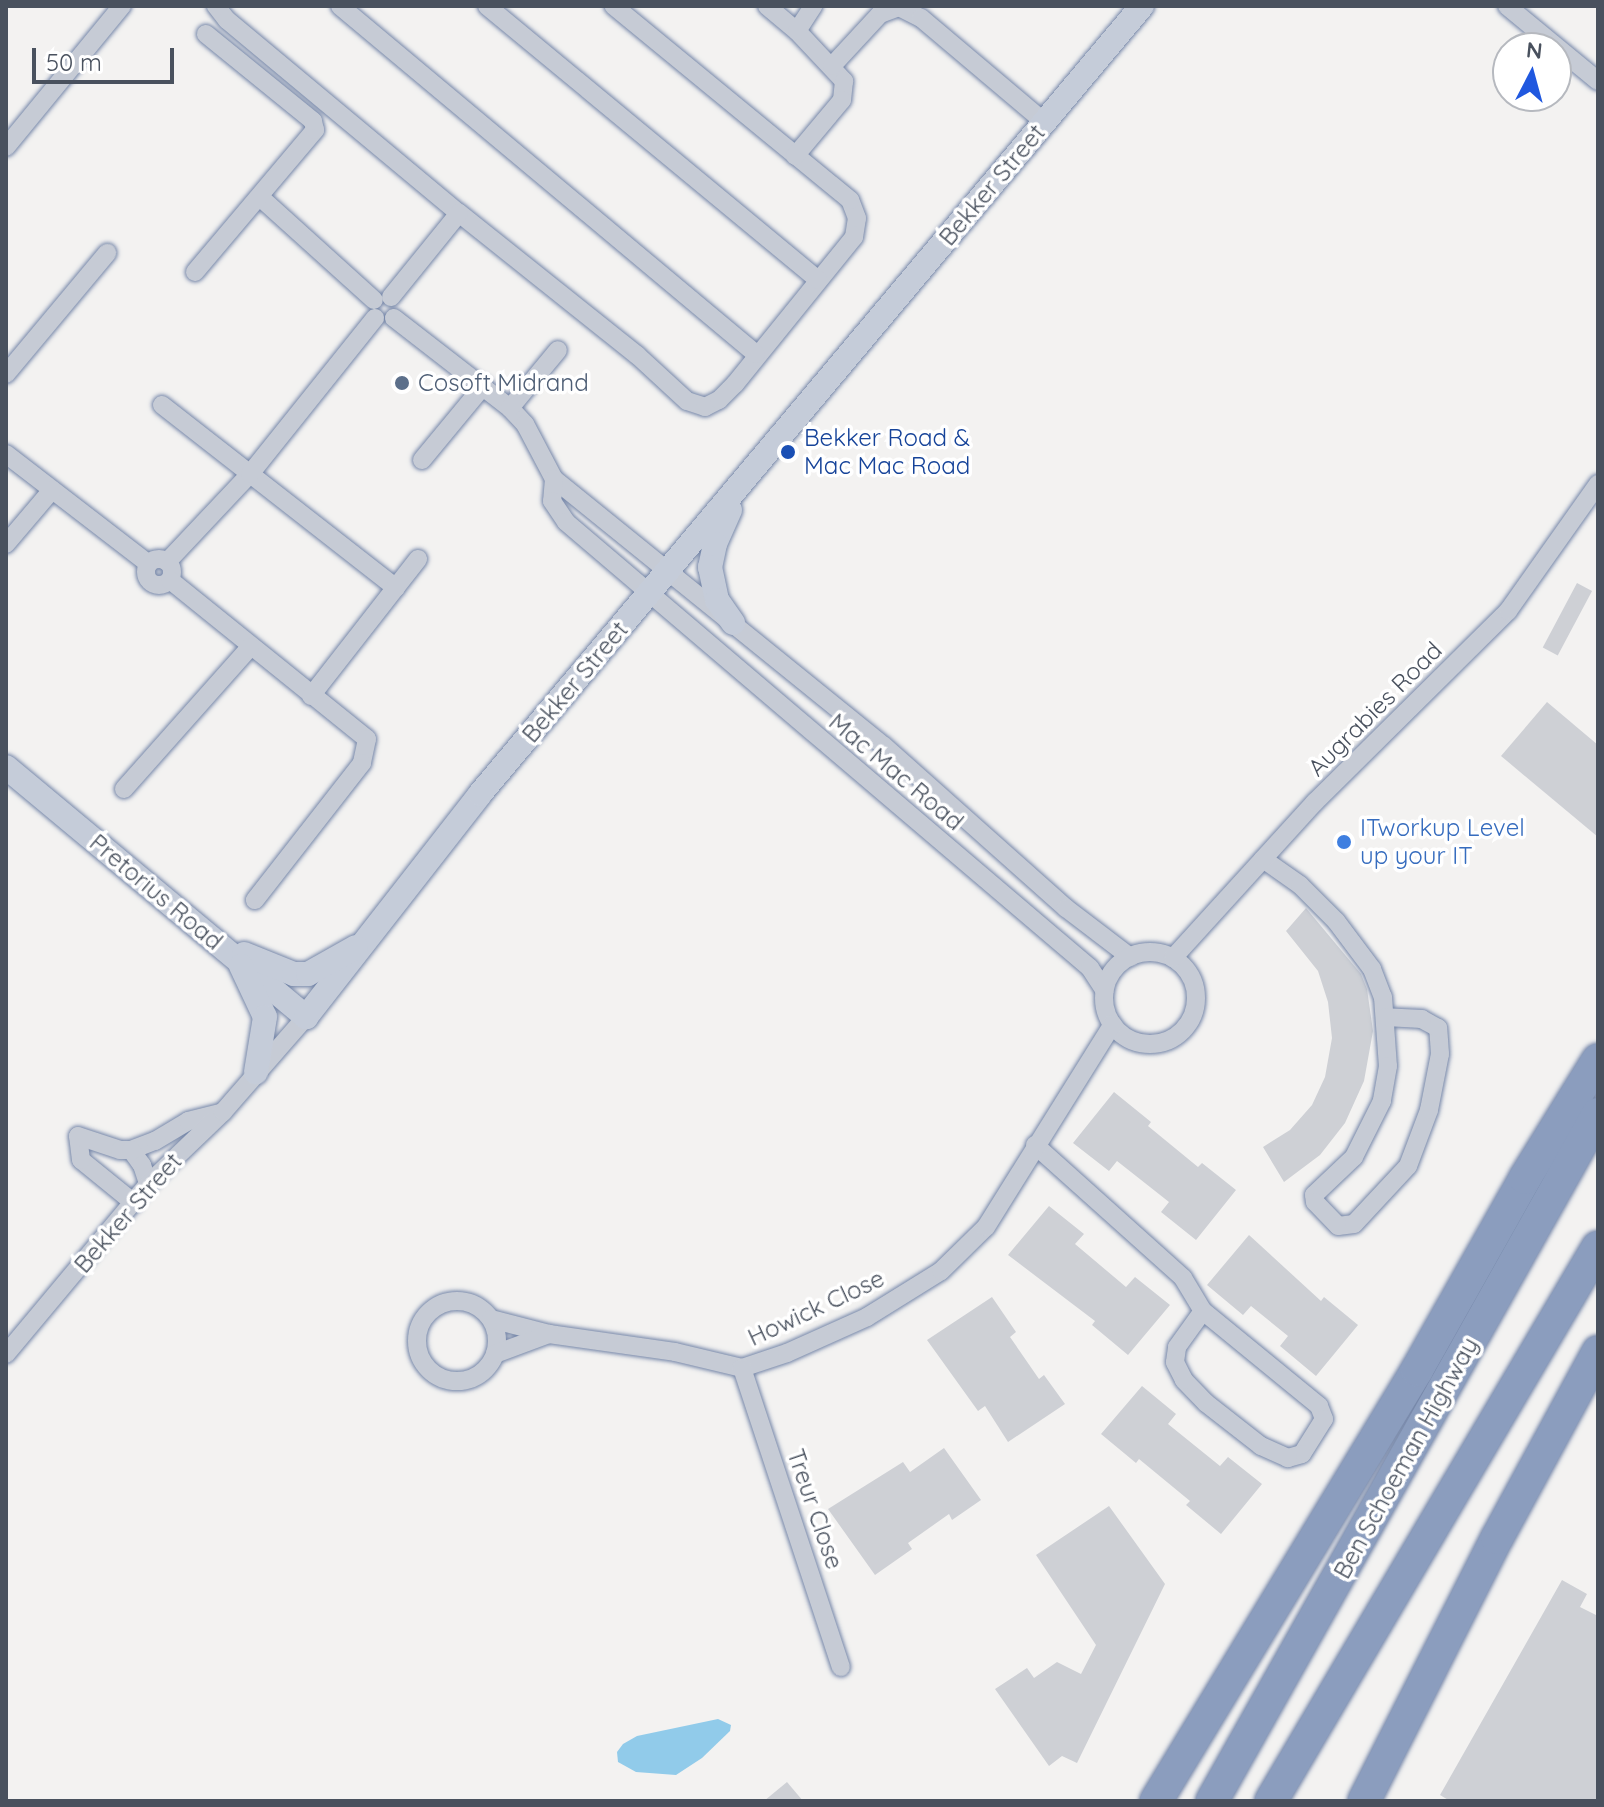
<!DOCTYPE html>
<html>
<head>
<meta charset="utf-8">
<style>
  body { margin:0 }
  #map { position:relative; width:1604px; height:1807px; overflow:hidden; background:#f3f2f1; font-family:Quicksand,sans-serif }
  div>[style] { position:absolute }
  .water>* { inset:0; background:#91cbea }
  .building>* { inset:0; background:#ced0d5; transform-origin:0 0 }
  .roads { filter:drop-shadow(0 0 2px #7687a9) drop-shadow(0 0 2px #7687a9) }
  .street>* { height:18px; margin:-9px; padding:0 9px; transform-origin:9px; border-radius:9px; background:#c6cbd5 }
  .street>.ring { margin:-9px; padding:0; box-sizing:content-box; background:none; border:18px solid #c6cbd5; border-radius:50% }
  .secondary>* { height:24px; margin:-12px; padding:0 12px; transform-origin:12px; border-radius:12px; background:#c5ccd9 }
  .highway>* { height:32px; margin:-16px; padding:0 16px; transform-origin:16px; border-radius:16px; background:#8b9dbe }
  .dots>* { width:22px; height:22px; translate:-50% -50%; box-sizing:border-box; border:4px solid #fff; border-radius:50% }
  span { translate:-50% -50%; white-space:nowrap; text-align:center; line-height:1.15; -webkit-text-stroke:7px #fff; paint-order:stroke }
  .street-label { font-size:24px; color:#49515e }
  .service-label { font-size:24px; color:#4e5e75 }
  .left { translate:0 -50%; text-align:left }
  .transit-label { font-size:24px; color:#164399 }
  .shop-label { font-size:24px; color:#366cbe }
  .frame { position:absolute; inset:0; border:8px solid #49515e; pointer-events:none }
  .north { position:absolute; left:1492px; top:32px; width:80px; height:80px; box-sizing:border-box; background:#fff; border:2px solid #b6b9bf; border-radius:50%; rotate:6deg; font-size:22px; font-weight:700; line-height:32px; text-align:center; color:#49515e }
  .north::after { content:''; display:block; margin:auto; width:28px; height:36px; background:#2058df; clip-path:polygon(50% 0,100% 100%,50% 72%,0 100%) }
  .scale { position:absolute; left:32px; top:48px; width:142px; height:36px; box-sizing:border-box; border:4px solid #49515e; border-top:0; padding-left:10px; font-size:24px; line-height:28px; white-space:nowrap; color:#49515e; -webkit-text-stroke:6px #fff; paint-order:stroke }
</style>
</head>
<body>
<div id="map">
  <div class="water">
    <div style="clip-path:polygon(718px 1719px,731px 1725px,730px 1731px,702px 1758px,676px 1775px,636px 1772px,618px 1762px,617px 1752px,623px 1744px,637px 1736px)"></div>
  </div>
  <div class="building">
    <div style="left:1577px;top:583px;width:17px;height:73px;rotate:28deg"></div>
    <div style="clip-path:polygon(1547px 702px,1598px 745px,1598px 837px,1501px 756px)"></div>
    <div style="clip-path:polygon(1306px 908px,1361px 974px,1367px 989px,1373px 1031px,1364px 1081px,1345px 1123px,1320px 1155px,1284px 1182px,1263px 1147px,1290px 1130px,1312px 1105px,1325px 1077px,1332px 1038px,1328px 1002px,1318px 971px,1286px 931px)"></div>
    <div style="clip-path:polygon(1114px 1092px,1151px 1122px,1148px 1126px,1198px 1167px,1202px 1163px,1236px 1190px,1196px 1240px,1161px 1212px,1169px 1202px,1117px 1161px,1109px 1171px,1073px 1143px)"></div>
    <div style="clip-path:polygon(1049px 1206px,1084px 1234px,1075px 1244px,1126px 1287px,1135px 1277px,1170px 1305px,1128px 1355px,1092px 1325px,1095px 1321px,1008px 1255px)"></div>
    <div style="clip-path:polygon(1249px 1235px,1321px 1301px,1324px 1297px,1358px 1325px,1316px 1376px,1280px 1346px,1288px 1336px,1251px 1306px,1243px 1315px,1207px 1285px)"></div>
    <div style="clip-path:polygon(992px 1297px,1016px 1332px,1010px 1337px,1039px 1379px,1044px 1375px,1065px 1404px,1008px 1442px,985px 1406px,978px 1411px,927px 1340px)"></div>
    <div style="clip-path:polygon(1142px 1386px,1176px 1414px,1168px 1424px,1220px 1466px,1228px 1457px,1262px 1484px,1221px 1534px,1186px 1505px,1190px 1501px,1139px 1459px,1136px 1463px,1101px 1434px)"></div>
    <div style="clip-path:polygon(944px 1448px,981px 1500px,952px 1520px,949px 1514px,908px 1543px,912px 1549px,875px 1575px,828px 1509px,903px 1462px,910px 1472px)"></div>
    <div style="clip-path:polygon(1109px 1506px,1165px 1584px,1077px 1763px,1062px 1756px,1049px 1766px,995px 1689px,1027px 1668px,1034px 1678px,1057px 1662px,1081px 1674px,1096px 1645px,1036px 1555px)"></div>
    <div style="clip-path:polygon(1562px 1580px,1587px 1594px,1580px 1607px,1598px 1616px,1598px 1801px,1450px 1801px,1440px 1795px)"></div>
    <div style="clip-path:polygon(787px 1782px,803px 1801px,764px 1801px)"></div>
  </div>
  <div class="roads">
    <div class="street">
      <div style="left:216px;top:6px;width:18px;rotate:52deg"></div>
      <div style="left:227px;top:20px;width:302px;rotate:39.8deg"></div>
      <div style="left:459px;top:213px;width:228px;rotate:38.6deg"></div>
      <div style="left:637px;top:355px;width:68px;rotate:42.6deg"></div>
      <div style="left:687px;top:401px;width:19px;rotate:18deg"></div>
      <div style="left:705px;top:407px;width:16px;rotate:-27deg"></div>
      <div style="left:719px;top:400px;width:23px;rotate:-45deg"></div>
      <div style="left:735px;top:384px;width:189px;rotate:-51deg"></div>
      <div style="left:854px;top:237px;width:19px;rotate:-81deg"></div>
      <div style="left:857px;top:218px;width:19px;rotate:-111deg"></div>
      <div style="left:850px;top:200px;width:306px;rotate:-140.6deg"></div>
      <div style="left:340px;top:6px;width:542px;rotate:39.91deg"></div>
      <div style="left:487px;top:6px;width:430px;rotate:39.6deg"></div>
      <div style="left:767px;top:6px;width:39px;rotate:40deg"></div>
      <div style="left:797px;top:31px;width:69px;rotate:46.8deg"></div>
      <div style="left:844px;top:81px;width:19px;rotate:96deg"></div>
      <div style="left:842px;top:100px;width:73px;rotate:130deg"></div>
      <div style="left:1507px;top:6px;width:118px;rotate:39.5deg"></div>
      <div style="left:797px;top:31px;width:30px;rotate:-57deg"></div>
      <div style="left:832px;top:66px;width:71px;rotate:-47.3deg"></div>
      <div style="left:880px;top:14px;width:20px;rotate:-20deg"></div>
      <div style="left:899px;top:7px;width:25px;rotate:27deg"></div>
      <div style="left:921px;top:18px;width:161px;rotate:40.2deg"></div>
      <div style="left:6px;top:147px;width:183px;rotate:-50.6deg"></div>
      <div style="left:261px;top:198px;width:152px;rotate:42.1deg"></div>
      <div style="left:195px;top:272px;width:186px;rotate:-49.8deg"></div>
      <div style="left:315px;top:130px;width:9px;rotate:-103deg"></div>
      <div style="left:313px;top:121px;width:138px;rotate:-140.9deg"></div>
      <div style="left:391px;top:297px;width:108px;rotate:-51deg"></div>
      <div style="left:394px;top:318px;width:147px;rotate:37.8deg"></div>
      <div style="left:510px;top:408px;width:22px;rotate:47deg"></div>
      <div style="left:525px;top:424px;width:62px;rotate:62.2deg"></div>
      <div style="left:554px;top:479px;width:424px;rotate:39deg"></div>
      <div style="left:884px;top:746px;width:244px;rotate:41.7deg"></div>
      <div style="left:1066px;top:908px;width:81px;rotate:37.4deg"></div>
      <div style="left:6px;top:374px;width:158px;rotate:-50.1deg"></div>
      <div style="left:162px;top:405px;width:297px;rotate:38deg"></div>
      <div style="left:510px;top:408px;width:75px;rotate:-50.4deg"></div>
      <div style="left:6px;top:454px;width:180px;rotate:37.6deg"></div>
      <div style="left:422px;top:460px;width:97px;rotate:-50.4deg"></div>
      <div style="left:554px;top:479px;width:22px;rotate:95deg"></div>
      <div style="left:552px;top:501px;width:25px;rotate:56deg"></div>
      <div style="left:566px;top:522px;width:688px;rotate:40.4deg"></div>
      <div style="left:1090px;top:968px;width:27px;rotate:57deg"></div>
      <div style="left:6px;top:544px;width:71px;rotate:-49.6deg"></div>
      <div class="ring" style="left:146px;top:559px;width:8px;height:8px"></div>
      <div style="left:167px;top:562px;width:121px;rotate:-46.7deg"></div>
      <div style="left:250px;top:474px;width:200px;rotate:-51.3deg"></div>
      <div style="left:170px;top:580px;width:253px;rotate:38.9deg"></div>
      <div style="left:367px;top:739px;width:25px;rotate:102deg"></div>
      <div style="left:362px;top:763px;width:174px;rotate:128deg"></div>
      <div style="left:311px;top:696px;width:174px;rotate:-52deg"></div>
      <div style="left:124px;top:789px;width:190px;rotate:-48.4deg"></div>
      <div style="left:1263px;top:859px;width:45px;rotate:35.1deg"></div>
      <div style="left:1300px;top:885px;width:51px;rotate:45deg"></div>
      <div style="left:1336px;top:921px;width:60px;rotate:53.1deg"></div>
      <div style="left:1372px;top:969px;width:30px;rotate:69deg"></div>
      <div style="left:1383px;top:997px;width:69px;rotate:85.9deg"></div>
      <div style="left:1388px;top:1066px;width:36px;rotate:100deg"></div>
      <div style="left:1382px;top:1101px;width:63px;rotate:116.6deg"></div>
      <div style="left:1354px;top:1157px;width:55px;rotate:136.5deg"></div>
      <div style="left:1314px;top:1195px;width:7px;rotate:82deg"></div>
      <div style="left:1315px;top:1202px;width:33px;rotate:46deg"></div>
      <div style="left:1338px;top:1226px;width:16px;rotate:-7deg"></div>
      <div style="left:1354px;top:1224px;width:79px;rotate:-47deg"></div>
      <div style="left:1408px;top:1166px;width:60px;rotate:-69.4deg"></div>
      <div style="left:1429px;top:1110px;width:57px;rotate:-78.9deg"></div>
      <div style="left:1440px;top:1054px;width:26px;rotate:-94deg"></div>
      <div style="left:1438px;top:1028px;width:18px;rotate:-151deg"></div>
      <div style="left:1422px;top:1019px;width:36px;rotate:-177deg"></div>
      <div class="ring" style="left:1104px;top:952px;width:74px;height:74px"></div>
      <div style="left:1173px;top:958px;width:211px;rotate:-47.7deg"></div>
      <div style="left:1315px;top:802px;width:272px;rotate:-44.7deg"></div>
      <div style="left:1508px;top:611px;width:156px;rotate:-54.7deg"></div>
      <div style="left:1035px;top:1145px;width:199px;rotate:41.9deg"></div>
      <div style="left:1183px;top:1278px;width:39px;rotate:59deg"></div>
      <div style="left:1203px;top:1311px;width:150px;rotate:39.3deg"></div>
      <div style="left:1319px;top:1406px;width:14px;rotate:69deg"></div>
      <div style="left:1324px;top:1419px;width:41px;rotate:122.2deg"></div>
      <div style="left:1302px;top:1454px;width:15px;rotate:164deg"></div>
      <div style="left:1288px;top:1458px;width:30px;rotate:-156deg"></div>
      <div style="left:1261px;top:1446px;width:70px;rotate:-142deg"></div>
      <div style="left:1206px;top:1403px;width:32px;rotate:-134deg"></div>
      <div style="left:1184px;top:1380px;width:20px;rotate:-117deg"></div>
      <div style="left:1175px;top:1362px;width:15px;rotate:-82deg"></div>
      <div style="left:1177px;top:1347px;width:44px;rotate:-54.2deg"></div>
      <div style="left:131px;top:1150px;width:26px;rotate:-21deg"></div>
      <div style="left:155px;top:1141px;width:39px;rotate:-31deg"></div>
      <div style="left:188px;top:1121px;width:33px;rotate:-14deg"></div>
      <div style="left:134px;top:1203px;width:68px;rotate:-140.9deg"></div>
      <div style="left:81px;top:1160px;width:24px;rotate:-97deg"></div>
      <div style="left:78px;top:1136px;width:44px;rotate:18.4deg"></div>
      <div style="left:120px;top:1150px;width:11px"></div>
      <div style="left:131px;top:1150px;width:19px;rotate:54deg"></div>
      <div style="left:142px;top:1165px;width:20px;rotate:72deg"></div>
      <div class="ring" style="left:417px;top:1301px;width:62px;height:62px"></div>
      <div style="left:491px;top:1319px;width:60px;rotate:14.5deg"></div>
      <div style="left:549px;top:1334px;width:127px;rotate:8.1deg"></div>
      <div style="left:675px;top:1352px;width:69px;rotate:13.4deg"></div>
      <div style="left:742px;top:1368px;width:47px;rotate:-18.4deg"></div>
      <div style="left:787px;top:1353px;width:88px;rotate:-24.2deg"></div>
      <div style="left:867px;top:1317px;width:87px;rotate:-31.9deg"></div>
      <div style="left:941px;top:1271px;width:63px;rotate:-44.4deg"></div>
      <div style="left:986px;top:1227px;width:239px;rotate:-58deg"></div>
      <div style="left:6px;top:1354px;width:222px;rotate:-50.1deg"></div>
      <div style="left:148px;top:1184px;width:104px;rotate:-43.8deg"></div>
      <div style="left:223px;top:1112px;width:126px;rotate:-48.9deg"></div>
      <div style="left:495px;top:1354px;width:58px;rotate:-20.3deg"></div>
      <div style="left:742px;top:1368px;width:315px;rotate:71.7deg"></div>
    </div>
    <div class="secondary">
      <div style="left:730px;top:510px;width:37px;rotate:114deg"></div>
      <div style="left:715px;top:544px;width:24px;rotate:102deg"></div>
      <div style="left:710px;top:567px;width:34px;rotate:78deg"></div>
      <div style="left:717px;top:600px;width:28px;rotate:55deg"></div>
      <div style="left:6px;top:767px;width:391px;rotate:39.8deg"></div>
      <div style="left:306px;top:1017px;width:283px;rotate:-52deg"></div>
      <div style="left:480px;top:794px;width:1029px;rotate:-49.97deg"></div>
      <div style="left:244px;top:954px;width:54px;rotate:21.8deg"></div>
      <div style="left:294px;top:974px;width:14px"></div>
      <div style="left:308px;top:974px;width:55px;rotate:-29.4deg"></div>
      <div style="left:241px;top:966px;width:56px;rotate:64.8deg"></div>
      <div style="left:265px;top:1017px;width:56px;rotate:99.3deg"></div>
    </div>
    <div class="highway">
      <div style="left:1156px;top:1801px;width:504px;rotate:-58.8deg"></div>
      <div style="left:1417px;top:1370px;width:220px;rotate:-60.6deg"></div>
      <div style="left:1525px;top:1178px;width:139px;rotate:-58.3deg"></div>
      <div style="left:1212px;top:1801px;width:788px;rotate:-60.67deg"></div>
      <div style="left:1271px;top:1801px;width:643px;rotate:-59.45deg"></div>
      <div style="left:1364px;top:1801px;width:295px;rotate:-63.2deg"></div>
      <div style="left:1497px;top:1538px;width:212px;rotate:-61.5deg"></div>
    </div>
  </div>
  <div class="dots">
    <div style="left:402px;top:383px;background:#5c6f8a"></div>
    <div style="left:788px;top:452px;background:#1a4fb4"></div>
    <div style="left:1344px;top:842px;background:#3f7fe0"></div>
  </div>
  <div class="street-label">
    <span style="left:992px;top:185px;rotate:-50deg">Bekker Street</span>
    <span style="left:575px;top:682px;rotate:-50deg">Bekker Street</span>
    <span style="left:1375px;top:709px;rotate:-45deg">Augrabies Road</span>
    <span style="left:896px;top:772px;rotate:40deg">Mac Mac Road</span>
    <span style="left:156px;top:892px;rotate:40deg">Pretorius Road</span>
    <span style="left:128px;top:1213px;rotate:-49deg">Bekker Street</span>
    <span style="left:816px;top:1308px;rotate:-25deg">Howick Close</span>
    <span style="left:1406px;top:1458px;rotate:-61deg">Ben Schoeman Highway</span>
    <span style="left:815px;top:1509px;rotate:71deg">Treur Close</span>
  </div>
  <div class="service-label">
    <span class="left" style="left:418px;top:383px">Cosoft Midrand</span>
  </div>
  <div class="transit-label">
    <span class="left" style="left:804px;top:452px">Bekker Road &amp;<br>Mac Mac Road</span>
  </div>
  <div class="shop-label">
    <span class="left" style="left:1360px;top:842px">ITworkup Level<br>up your IT</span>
  </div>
  <div class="frame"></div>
  <div class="north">N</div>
  <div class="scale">50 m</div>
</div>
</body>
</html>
